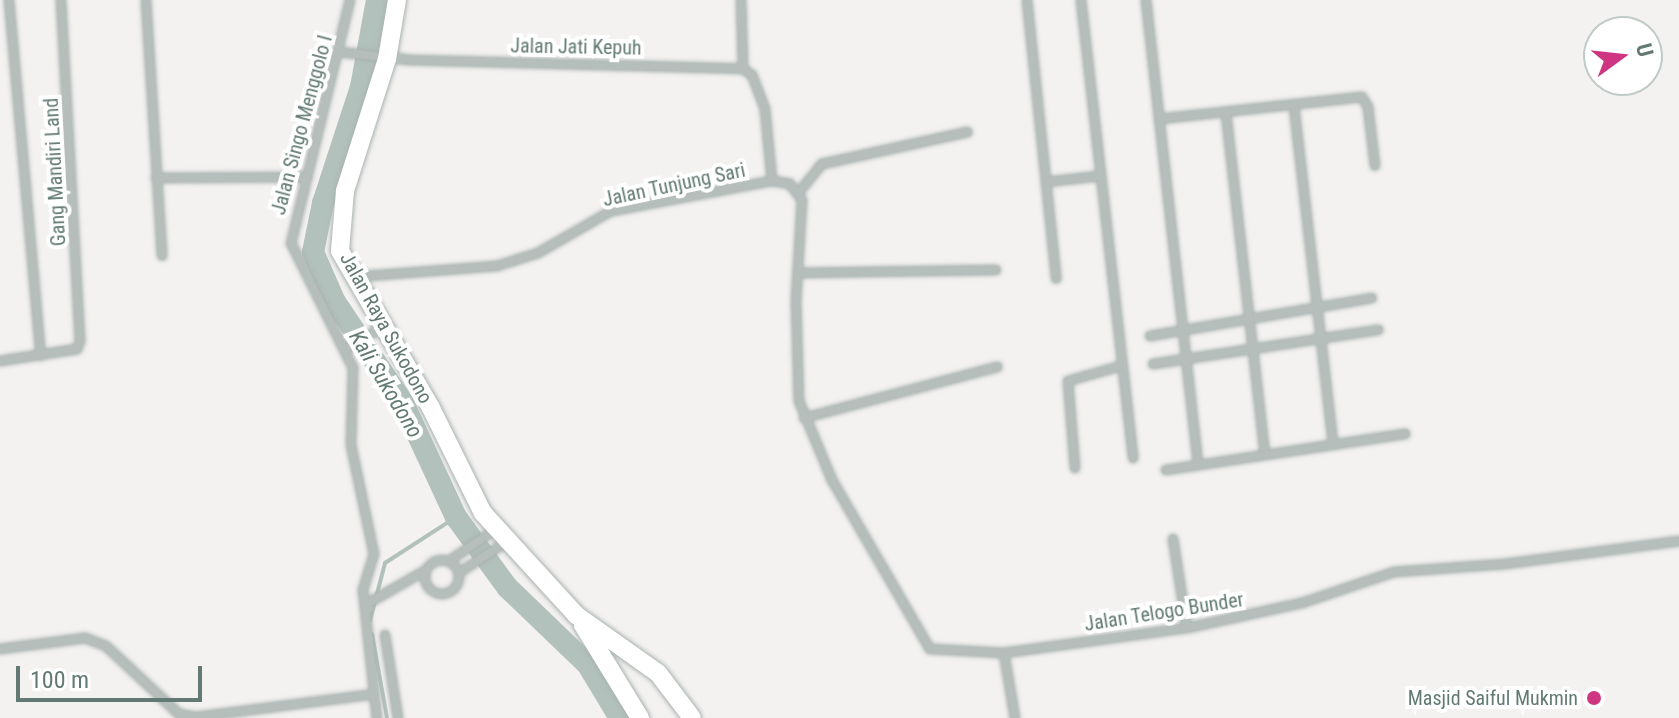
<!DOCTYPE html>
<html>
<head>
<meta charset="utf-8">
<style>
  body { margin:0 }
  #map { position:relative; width:1679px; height:718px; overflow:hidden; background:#f4f2f1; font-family:"Roboto Condensed",sans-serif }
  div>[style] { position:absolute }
  .stream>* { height:4px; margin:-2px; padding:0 2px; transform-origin:2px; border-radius:2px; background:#b2c1bb }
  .river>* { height:22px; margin:-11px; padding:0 11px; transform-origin:11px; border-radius:11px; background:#b2c1bb }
  .roads { filter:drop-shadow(0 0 2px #a9b3b0) drop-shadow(0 0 2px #a9b3b0) }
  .minor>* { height:8px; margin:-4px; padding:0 4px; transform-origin:4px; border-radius:4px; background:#b6bebc }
  .minor>.ring { margin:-4px; padding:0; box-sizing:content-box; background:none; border:8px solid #b6bebc; border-radius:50% }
  .secondary>* { height:18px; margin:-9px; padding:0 9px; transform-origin:9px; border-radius:9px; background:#fff }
  .dots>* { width:22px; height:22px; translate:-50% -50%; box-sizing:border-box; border:4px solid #fff; border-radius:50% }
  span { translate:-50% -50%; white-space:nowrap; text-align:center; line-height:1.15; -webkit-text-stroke:8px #fff; paint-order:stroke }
  .street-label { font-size:20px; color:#627a73 }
  .poi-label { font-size:20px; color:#627a73 }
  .right { translate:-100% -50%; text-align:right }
  .water-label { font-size:22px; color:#627b70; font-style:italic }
  .north { position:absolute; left:1583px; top:16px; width:80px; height:80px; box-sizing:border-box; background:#fff; border:2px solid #c0cac7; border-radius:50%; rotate:75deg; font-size:22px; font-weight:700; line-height:32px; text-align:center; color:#627a73 }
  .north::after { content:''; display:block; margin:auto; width:28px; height:36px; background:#cf3682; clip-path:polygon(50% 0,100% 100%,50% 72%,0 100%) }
  .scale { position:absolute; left:16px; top:666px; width:186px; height:36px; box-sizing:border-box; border:4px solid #627a73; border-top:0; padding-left:10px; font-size:24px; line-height:28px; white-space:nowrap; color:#627a73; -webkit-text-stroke:6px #fff; paint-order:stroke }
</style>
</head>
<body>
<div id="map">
  <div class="stream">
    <div style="left:370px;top:621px;width:60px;rotate:-75.5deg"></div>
    <div style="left:385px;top:563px;width:85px;rotate:-32.9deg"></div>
    <div style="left:372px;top:634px;width:85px;rotate:79.9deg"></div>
  </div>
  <div class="river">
    <div style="left:377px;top:0;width:88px;rotate:100.4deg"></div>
    <div style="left:361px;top:87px;width:122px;rotate:108.1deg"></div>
    <div style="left:323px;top:203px;width:50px;rotate:101.5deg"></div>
    <div style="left:313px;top:252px;width:55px;rotate:66.3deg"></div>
    <div style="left:335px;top:302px;width:122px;rotate:56deg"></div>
    <div style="left:403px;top:403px;width:126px;rotate:65.1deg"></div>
    <div style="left:456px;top:517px;width:87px;rotate:53.9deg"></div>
    <div style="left:507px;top:587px;width:112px;rotate:43.9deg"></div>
    <div style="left:588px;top:665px;width:62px;rotate:58.9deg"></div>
  </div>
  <div class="roads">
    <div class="minor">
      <div style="left:9px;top:0;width:357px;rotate:84.9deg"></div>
      <div style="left:146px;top:0;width:256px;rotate:86.4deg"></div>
      <div style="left:350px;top:0;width:250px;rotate:103.6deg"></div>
      <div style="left:291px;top:243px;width:140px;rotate:63.6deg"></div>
      <div style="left:353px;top:368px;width:77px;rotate:91.5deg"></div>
      <div style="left:351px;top:445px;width:111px;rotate:78.1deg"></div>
      <div style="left:374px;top:554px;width:38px;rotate:107deg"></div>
      <div style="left:363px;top:590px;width:129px;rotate:83.8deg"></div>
      <div style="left:741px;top:0;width:69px;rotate:88.3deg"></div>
      <div style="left:1027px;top:0;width:280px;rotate:84deg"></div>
      <div style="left:1081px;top:0;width:461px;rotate:83.5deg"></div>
      <div style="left:1146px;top:0;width:468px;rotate:83.6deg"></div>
      <div style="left:340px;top:52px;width:70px;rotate:6.5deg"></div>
      <div style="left:410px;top:60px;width:333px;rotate:1.5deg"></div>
      <div style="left:743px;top:69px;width:11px;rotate:34deg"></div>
      <div style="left:752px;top:75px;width:36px;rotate:69deg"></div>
      <div style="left:765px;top:109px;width:72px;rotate:84.4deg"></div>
      <div style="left:1294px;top:106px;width:341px;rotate:83.4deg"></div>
      <div style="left:1226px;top:113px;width:342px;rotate:83.5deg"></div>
      <div style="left:1159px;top:119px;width:204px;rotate:-6.2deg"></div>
      <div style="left:1362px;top:97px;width:12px;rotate:59deg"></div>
      <div style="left:1368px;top:107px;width:59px;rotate:83.2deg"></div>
      <div style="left:156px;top:178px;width:147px;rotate:-0.4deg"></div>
      <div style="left:1046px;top:182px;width:54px;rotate:-6.3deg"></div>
      <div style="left:800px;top:191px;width:35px;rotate:-51deg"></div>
      <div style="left:822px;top:164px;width:149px;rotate:-12.4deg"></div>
      <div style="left:798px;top:273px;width:198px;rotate:-0.9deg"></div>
      <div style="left:354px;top:277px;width:143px;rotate:-4.4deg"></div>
      <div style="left:497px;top:266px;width:43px;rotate:-17.6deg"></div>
      <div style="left:538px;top:253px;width:84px;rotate:-29.9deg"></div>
      <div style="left:611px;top:211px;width:164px;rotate:-10.6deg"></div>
      <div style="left:772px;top:181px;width:18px;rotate:9deg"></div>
      <div style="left:790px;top:184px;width:20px;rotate:53deg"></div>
      <div style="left:802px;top:200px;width:101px;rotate:93.4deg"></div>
      <div style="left:796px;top:301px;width:100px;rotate:88.3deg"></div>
      <div style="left:799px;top:401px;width:86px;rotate:67.3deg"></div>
      <div style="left:832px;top:480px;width:195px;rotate:59.9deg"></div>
      <div style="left:930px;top:649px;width:74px;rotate:3.1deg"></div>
      <div style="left:1004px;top:653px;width:185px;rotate:-7.8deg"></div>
      <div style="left:1187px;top:628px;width:118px;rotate:-12.3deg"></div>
      <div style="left:1302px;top:603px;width:97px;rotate:-18.6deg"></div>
      <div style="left:1394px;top:572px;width:111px;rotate:-4.1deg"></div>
      <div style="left:1505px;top:564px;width:176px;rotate:-7.5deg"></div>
      <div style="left:1150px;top:336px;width:225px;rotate:-9.7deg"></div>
      <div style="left:346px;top:349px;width:42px;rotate:-31.4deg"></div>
      <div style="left:0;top:361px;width:78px;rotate:-8.9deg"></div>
      <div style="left:77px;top:349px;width:9px;rotate:-69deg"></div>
      <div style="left:80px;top:341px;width:342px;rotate:-93.2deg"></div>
      <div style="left:1153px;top:364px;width:228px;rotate:-8.6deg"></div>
      <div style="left:804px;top:418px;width:200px;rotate:-14.8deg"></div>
      <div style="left:1075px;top:468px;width:87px;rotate:-94.6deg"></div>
      <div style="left:1068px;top:381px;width:55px;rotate:-15.8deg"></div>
      <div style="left:1166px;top:470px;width:242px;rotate:-8.6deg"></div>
      <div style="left:1173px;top:539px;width:90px;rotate:81.1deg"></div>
      <div class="ring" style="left:425px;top:560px;width:26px;height:26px"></div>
      <div style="left:449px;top:561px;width:57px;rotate:-34.2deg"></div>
      <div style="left:459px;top:573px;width:56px;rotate:-33.4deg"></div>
      <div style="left:365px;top:605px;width:70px;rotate:-29.8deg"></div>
      <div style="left:385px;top:635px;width:84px;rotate:81.1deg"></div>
      <div style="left:0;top:649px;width:86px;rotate:-7.4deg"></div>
      <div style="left:85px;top:638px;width:22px;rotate:21deg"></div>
      <div style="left:106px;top:646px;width:100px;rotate:43deg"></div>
      <div style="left:179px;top:714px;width:17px;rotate:10deg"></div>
      <div style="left:196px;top:717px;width:180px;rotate:-7.3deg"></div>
      <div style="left:1004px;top:653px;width:66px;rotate:80.4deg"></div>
    </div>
    <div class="secondary">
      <div style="left:397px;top:0;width:60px;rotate:99.6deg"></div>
      <div style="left:387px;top:59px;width:139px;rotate:107.7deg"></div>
      <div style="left:345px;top:191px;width:60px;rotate:94.8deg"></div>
      <div style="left:340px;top:251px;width:181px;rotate:59.9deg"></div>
      <div style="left:431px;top:408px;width:117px;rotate:63.7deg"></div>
      <div style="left:483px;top:513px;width:138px;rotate:47.6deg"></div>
      <div style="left:576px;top:615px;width:100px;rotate:35.3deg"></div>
      <div style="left:658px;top:673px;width:56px;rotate:52.9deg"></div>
      <div style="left:583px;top:625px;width:109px;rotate:58.5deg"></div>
    </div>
  </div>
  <div class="dots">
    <div style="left:1594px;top:698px;background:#cf3682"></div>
  </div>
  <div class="street-label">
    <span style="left:576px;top:47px;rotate:1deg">Jalan Jati Kepuh</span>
    <span style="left:302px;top:125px;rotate:-75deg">Jalan Singo Menggolo I</span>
    <span style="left:55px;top:172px;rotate:-93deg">Gang Mandiri Land</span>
    <span style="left:674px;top:185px;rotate:-12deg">Jalan Tunjung Sari</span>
    <span style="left:386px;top:328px;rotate:61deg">Jalan Raya Sukodono</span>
    <span style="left:1164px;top:612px;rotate:-9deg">Jalan Telogo Bunder</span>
  </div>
  <div class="poi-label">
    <span class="right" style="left:1578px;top:698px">Masjid Saiful Mukmin</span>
  </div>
  <div class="water-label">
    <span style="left:386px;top:384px;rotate:59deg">Kali Sukodono</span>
  </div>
  <div class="north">U</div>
  <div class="scale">100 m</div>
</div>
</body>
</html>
